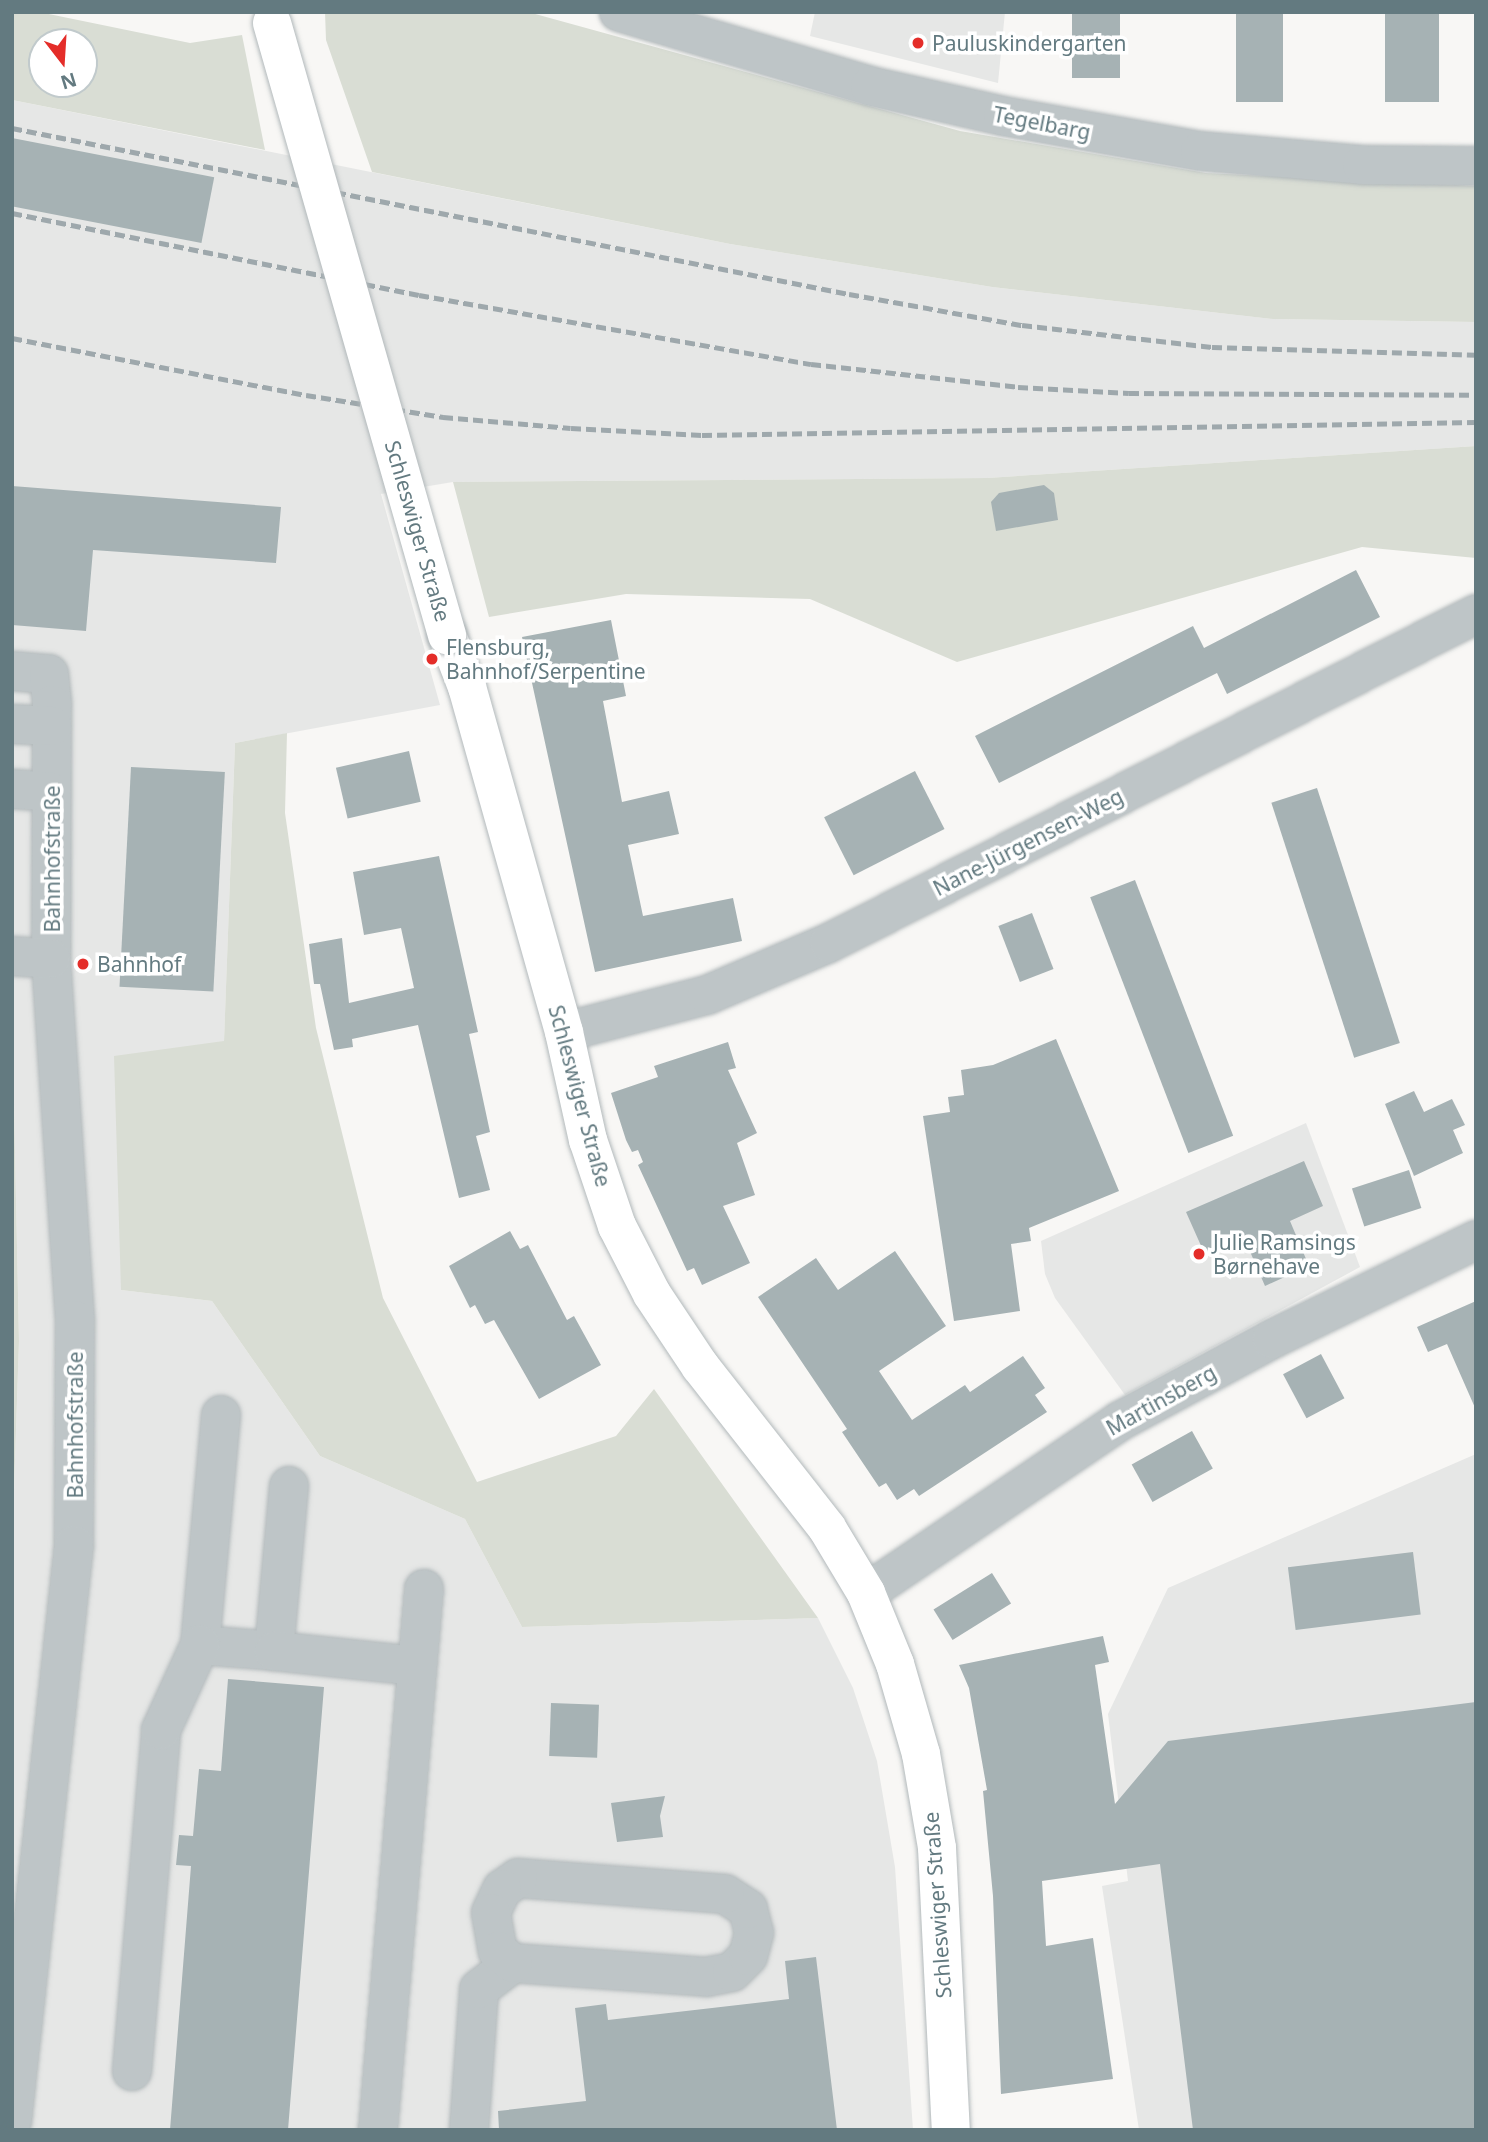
<!DOCTYPE html>
<html>
<head>
<meta charset="utf-8">
<style>
  body { margin:0 }
  #map { position:relative; width:1488px; height:2142px; overflow:hidden; background:#f8f7f5; font-family:"Noto Sans",sans-serif }
  div>[style] { position:absolute }
  .built>* { inset:0; background:#e6e7e6 }
  .green>* { inset:0; background:#d9ddd4 }
  .building>* { inset:0; background:#a6b2b4; transform-origin:0 0 }
  .roads { filter:drop-shadow(0 0 2px #b2b9bb) drop-shadow(0 0 2px #b2b9bb) }
  .minor>* { height:38px; margin:-19px; padding:0 19px; transform-origin:19px; border-radius:19px; background:#bec5c7 }
  .major>* { height:38px; margin:-19px; padding:0 19px; transform-origin:19px; border-radius:19px; background:#fff }
  .rail>* { height:5px; margin-top:-2.5px; transform-origin:0; background:repeating-linear-gradient(90deg,#9ea8ac 0 10px,transparent 0 15px) }
  .bridges { filter:drop-shadow(0 0 2px #b2b9bb) drop-shadow(0 0 2px #b2b9bb) }
  .major-bridge>* { height:38px; margin:-19px; padding:0 19px; transform-origin:19px; border-radius:19px; background:#fff }
  .dots>* { width:19px; height:19px; translate:-50% -50%; box-sizing:border-box; border:4px solid #fff; border-radius:50% }
  span { translate:-50% -50%; white-space:nowrap; text-align:center; line-height:1.15; -webkit-text-stroke:7px #fff; paint-order:stroke }
  .poi-label { font-size:21px; color:#637a80 }
  .left { translate:0 -50%; text-align:left }
  .street-label { font-size:21px; color:#637a80 }
  .frame { position:absolute; inset:0; border:14px solid #637a80; pointer-events:none }
  .north { position:absolute; left:28px; top:28px; width:70px; height:70px; box-sizing:border-box; background:#fff; border:2px solid #c1cacc; border-radius:50%; rotate:163deg; font-size:19px; font-weight:700; line-height:28px; text-align:center; color:#637a80 }
  .north::after { content:''; display:block; margin:auto; width:24px; height:32px; background:#e42d29; clip-path:polygon(50% 0,100% 100%,50% 72%,0 100%) }
</style>
</head>
<body>
<div id="map">
  <div class="built">
    <div style="clip-path:polygon(815px 12px,1005px 12px,998px 83px,810px 36px)"></div>
    <div style="clip-path:polygon(12px 100px,730px 244px,992px 287px,1273px 319px,1476px 322px,1476px 446px,987px 478px,453px 482px,381px 494px,440px 705px,235px 743px,224px 1042px,121px 1290px,212px 1301px,320px 1456px,465px 1519px,522px 1627px,818px 1618px,853px 1688px,877px 1761px,895px 1867px,913px 2130px,12px 2130px,12px 1550px,19px 1341px,12px 1008px)"></div>
    <div style="clip-path:polygon(1306px 1123px,1360px 1267px,1125px 1395px,1055px 1298px,1045px 1274px,1041px 1241px)"></div>
    <div style="clip-path:polygon(1476px 1454px,1476px 2130px,1139px 2130px,1102px 1886px,1128px 1881px,1108px 1714px,1168px 1588px)"></div>
  </div>
  <div class="green">
    <div style="clip-path:polygon(evenodd,12px 12px,39px 12px,190px 43px,242px 35px,265px 150px,12px 100px,12px 12px,42px 42px,84px 42px,84px 84px,42px 84px,42px 42px)"></div>
    <div style="clip-path:polygon(325px 12px,528px 12px,960px 131px,1206px 173px,1476px 186px,1476px 322px,1273px 319px,992px 287px,730px 244px,372px 172px,326px 40px)"></div>
    <div style="clip-path:polygon(1476px 446px,1476px 558px,1362px 547px,957px 662px,810px 599px,626px 594px,489px 617px,453px 482px,987px 478px)"></div>
    <div style="clip-path:polygon(287px 733px,285px 813px,316px 1028px,383px 1298px,477px 1482px,616px 1436px,654px 1389px,818px 1618px,522px 1627px,465px 1519px,320px 1456px,212px 1301px,121px 1290px,114px 1056px,224px 1041px,235px 743px)"></div>
    <div style="clip-path:polygon(12px 1008px,19px 1341px,12px 1550px)"></div>
  </div>
  <div class="building">
    <div style="left:1072px;top:12px;width:48px;height:66px"></div>
    <div style="left:1236px;top:12px;width:47px;height:90px"></div>
    <div style="left:1385px;top:12px;width:54px;height:90px"></div>
    <div style="left:12px;top:138px;width:206px;height:67px;rotate:11deg"></div>
    <div style="clip-path:polygon(1044px 485px,1054px 493px,1058px 520px,996px 531px,991px 502px,999px 493px)"></div>
    <div style="clip-path:polygon(12px 486px,281px 507px,276px 563px,93px 550px,86px 631px,12px 625px)"></div>
    <div style="clip-path:polygon(1356px 570px,1380px 617px,1227px 694px,1217px 673px,999px 783px,975px 736px,1193px 626px,1204px 648px)"></div>
    <div style="clip-path:polygon(611px 620px,626px 696px,603px 701px,622px 802px,669px 791px,679px 834px,628px 845px,643px 916px,733px 898px,742px 941px,595px 972px,522px 637px)"></div>
    <div style="left:409px;top:751px;width:52px;height:75px;rotate:77deg"></div>
    <div style="left:131px;top:767px;width:94px;height:220px;rotate:3deg"></div>
    <div style="left:915px;top:771px;width:65px;height:102px;rotate:63deg"></div>
    <div style="left:1317px;top:788px;width:268px;height:48px;rotate:72deg"></div>
    <div style="clip-path:polygon(439px 856px,478px 1032px,469px 1034px,490px 1132px,476px 1136px,490px 1190px,459px 1198px,418px 1025px,352px 1039px,353px 1047px,334px 1050px,320px 984px,314px 984px,309px 944px,342px 938px,349px 1003px,414px 988px,401px 928px,364px 935px,353px 872px)"></div>
    <div style="left:1135px;top:880px;width:274px;height:48px;rotate:69deg"></div>
    <div style="left:1032px;top:913px;width:60px;height:36px;rotate:69deg"></div>
    <div style="clip-path:polygon(1056px 1039px,1119px 1191px,1029px 1228px,1031px 1241px,1011px 1244px,1020px 1311px,954px 1321px,923px 1116px,950px 1112px,948px 1097px,964px 1095px,961px 1070px,993px 1065px)"></div>
    <div style="clip-path:polygon(728px 1042px,736px 1068px,728px 1070px,757px 1133px,737px 1143px,755px 1195px,723px 1206px,750px 1263px,702px 1285px,694px 1268px,687px 1271px,638px 1165px,643px 1162px,638px 1150px,632px 1152px,626px 1140px,611px 1093px,658px 1077px,654px 1066px)"></div>
    <div style="clip-path:polygon(1414px 1091px,1424px 1112px,1452px 1099px,1465px 1125px,1453px 1130px,1463px 1153px,1414px 1176px,1385px 1104px)"></div>
    <div style="clip-path:polygon(1304px 1161px,1323px 1206px,1290px 1221px,1309px 1266px,1265px 1286px,1245px 1240px,1206px 1257px,1186px 1212px)"></div>
    <div style="left:1409px;top:1170px;width:40px;height:60px;rotate:72deg"></div>
    <div style="clip-path:polygon(510px 1231px,520px 1249px,528px 1245px,567px 1320px,574px 1316px,601px 1365px,539px 1399px,494px 1320px,485px 1324px,475px 1305px,470px 1308px,449px 1266px)"></div>
    <div style="clip-path:polygon(895px 1251px,946px 1326px,879px 1371px,912px 1420px,965px 1385px,970px 1392px,1023px 1356px,1045px 1388px,1035px 1395px,1047px 1412px,919px 1496px,914px 1489px,897px 1500px,886px 1483px,879px 1487px,842px 1432px,847px 1429px,758px 1297px,816px 1258px,838px 1290px)"></div>
    <div style="clip-path:polygon(1476px 1301px,1476px 1410px,1447px 1344px,1428px 1352px,1417px 1327px)"></div>
    <div style="left:1321px;top:1354px;width:50px;height:43px;rotate:62deg"></div>
    <div style="left:1192px;top:1431px;width:43px;height:69px;rotate:61deg"></div>
    <div style="left:1413px;top:1552px;width:63px;height:126px;rotate:83deg"></div>
    <div style="left:992px;top:1573px;width:36px;height:69px;rotate:58deg"></div>
    <div style="clip-path:polygon(1103px 1636px,1109px 1662px,1095px 1665px,1115px 1804px,1168px 1741px,1476px 1702px,1476px 2130px,1193px 2130px,1160px 1864px,1042px 1881px,1046px 1946px,1093px 1938px,1113px 2079px,1001px 2094px,993px 1896px,983px 1791px,987px 1790px,969px 1688px,959px 1665px)"></div>
    <div style="clip-path:polygon(228px 1679px,324px 1687px,288px 2130px,170px 2130px,191px 1866px,176px 1865px,179px 1835px,193px 1836px,199px 1769px,221px 1771px)"></div>
    <div style="left:551px;top:1703px;width:48px;height:53px;rotate:2deg"></div>
    <div style="clip-path:polygon(665px 1796px,660px 1816px,663px 1837px,617px 1842px,611px 1803px)"></div>
    <div style="clip-path:polygon(816px 1957px,837px 2130px,499px 2130px,498px 2111px,586px 2101px,575px 2008px,606px 2004px,608px 2020px,789px 1999px,785px 1961px)"></div>
  </div>
  <div class="roads">
    <div class="minor">
      <div style="left:619px;top:12px;width:262px;rotate:16.4deg"></div>
      <div style="left:870px;top:86px;width:136px;rotate:12.7deg"></div>
      <div style="left:1003px;top:116px;width:200px;rotate:10.1deg"></div>
      <div style="left:1200px;top:151px;width:163px;rotate:4.9deg"></div>
      <div style="left:1362px;top:165px;width:114px;rotate:0.5deg"></div>
      <div style="left:12px;top:671px;width:37px;rotate:5deg"></div>
      <div style="left:49px;top:674px;width:31px;rotate:84deg"></div>
      <div style="left:52px;top:705px;width:254px;rotate:90.2deg"></div>
      <div style="left:51px;top:959px;width:362px;rotate:86.2deg"></div>
      <div style="left:75px;top:1320px;width:225px;rotate:90.3deg"></div>
      <div style="left:74px;top:1545px;width:579px;rotate:96.14deg"></div>
      <div style="left:12px;top:724px;width:40px;rotate:2.9deg"></div>
      <div style="left:12px;top:789px;width:39px;rotate:4deg"></div>
      <div style="left:12px;top:956px;width:39px;rotate:4deg"></div>
      <div style="left:564px;top:1032px;width:148px;rotate:-14.5deg"></div>
      <div style="left:707px;top:995px;width:133px;rotate:-23.1deg"></div>
      <div style="left:829px;top:943px;width:726px;rotate:-26.95deg"></div>
      <div style="left:221px;top:1415px;width:231px;rotate:95.2deg"></div>
      <div style="left:200px;top:1645px;width:74px;rotate:4.6deg"></div>
      <div style="left:289px;top:1486px;width:166px;rotate:95.2deg"></div>
      <div style="left:274px;top:1651px;width:144px;rotate:6deg"></div>
      <div style="left:866px;top:1593px;width:307px;rotate:-34.1deg"></div>
      <div style="left:1120px;top:1421px;width:173px;rotate:-28.3deg"></div>
      <div style="left:1272px;top:1339px;width:227px;rotate:-25.9deg"></div>
      <div style="left:132px;top:2071px;width:342px;rotate:-85.1deg"></div>
      <div style="left:161px;top:1730px;width:94px;rotate:-65.4deg"></div>
      <div style="left:378px;top:2130px;width:543px;rotate:-85.14deg"></div>
      <div style="left:469px;top:2130px;width:141px;rotate:-85.9deg"></div>
      <div style="left:479px;top:1989px;width:43px;rotate:-37.4deg"></div>
      <div style="left:513px;top:1963px;width:194px;rotate:4.1deg"></div>
      <div style="left:706px;top:1977px;width:26px;rotate:-11deg"></div>
      <div style="left:732px;top:1972px;width:23px;rotate:-45deg"></div>
      <div style="left:748px;top:1956px;width:24px;rotate:-75deg"></div>
      <div style="left:754px;top:1933px;width:25px;rotate:-104deg"></div>
      <div style="left:748px;top:1909px;width:27px;rotate:-147deg"></div>
      <div style="left:725px;top:1894px;width:208px;rotate:-175.6deg"></div>
      <div style="left:518px;top:1878px;width:19px;rotate:145deg"></div>
      <div style="left:502px;top:1889px;width:26px;rotate:115deg"></div>
      <div style="left:491px;top:1913px;width:39px;rotate:80deg"></div>
      <div style="left:498px;top:1951px;width:19px;rotate:39deg"></div>
    </div>
    <div class="major">
      <div style="left:447px;top:635px;width:56px;rotate:69deg"></div>
      <div style="left:467px;top:687px;width:358px;rotate:74.3deg"></div>
      <div style="left:564px;top:1032px;width:111px;rotate:77.5deg"></div>
      <div style="left:588px;top:1140px;width:91px;rotate:71.4deg"></div>
      <div style="left:617px;top:1226px;width:76px;rotate:62.8deg"></div>
      <div style="left:652px;top:1294px;width:87px;rotate:56.3deg"></div>
      <div style="left:700px;top:1366px;width:206px;rotate:51.9deg"></div>
      <div style="left:827px;top:1528px;width:76px;rotate:59deg"></div>
      <div style="left:866px;top:1593px;width:77px;rotate:67.8deg"></div>
      <div style="left:895px;top:1664px;width:94px;rotate:73.9deg"></div>
      <div style="left:921px;top:1754px;width:95px;rotate:80.3deg"></div>
      <div style="left:937px;top:1848px;width:282px;rotate:87.2deg"></div>
    </div>
  </div>
  <div class="rail">
    <div style="left:12px;top:128px;width:853px;rotate:11.22deg"></div>
    <div style="left:849px;top:294px;width:176px;rotate:10.2deg"></div>
    <div style="left:1022px;top:325px;width:191px;rotate:6.6deg"></div>
    <div style="left:1212px;top:347px;width:264px;rotate:1.7deg"></div>
    <div style="left:12px;top:213px;width:415px;rotate:11.4deg"></div>
    <div style="left:419px;top:295px;width:398px;rotate:10deg"></div>
    <div style="left:811px;top:364px;width:208px;rotate:6.3deg"></div>
    <div style="left:1018px;top:387px;width:111px;rotate:3.1deg"></div>
    <div style="left:1129px;top:393px;width:347px;rotate:0.3deg"></div>
    <div style="left:12px;top:338px;width:299px;rotate:11deg"></div>
    <div style="left:306px;top:395px;width:139px;rotate:9.1deg"></div>
    <div style="left:443px;top:417px;width:128px;rotate:4.9deg"></div>
    <div style="left:571px;top:428px;width:131px;rotate:3.1deg"></div>
    <div style="left:702px;top:435px;width:774px;rotate:-0.96deg"></div>
  </div>
  <div class="bridges">
    <div class="major-bridge">
      <div style="left:272px;top:23px;width:637px;rotate:74.04deg"></div>
    </div>
  </div>
  <div class="dots">
    <div style="left:918px;top:43px;background:#e42d29"></div>
    <div style="left:432px;top:659px;background:#e42d29"></div>
    <div style="left:83px;top:964px;background:#e42d29"></div>
    <div style="left:1199px;top:1254px;background:#e42d29"></div>
  </div>
  <div class="poi-label">
    <span class="left" style="left:932px;top:43px">Pauluskindergarten</span>
    <span class="left" style="left:446px;top:659px">Flensburg,<br>Bahnhof/Serpentine</span>
    <span class="left" style="left:97px;top:964px">Bahnhof</span>
    <span class="left" style="left:1213px;top:1254px">Julie Ramsings<br>Børnehave</span>
  </div>
  <div class="street-label">
    <span style="left:1042px;top:123px;rotate:11deg">Tegelbarg</span>
    <span style="left:418px;top:531px;rotate:74deg">Schleswiger Straße</span>
    <span style="left:1028px;top:842px;rotate:-27deg">Nane-Jürgensen-Weg</span>
    <span style="left:52px;top:859px;rotate:-90deg">Bahnhofstraße</span>
    <span style="left:580px;top:1096px;rotate:75deg">Schleswiger Straße</span>
    <span style="left:1161px;top:1400px;rotate:-29deg">Martinsberg</span>
    <span style="left:75px;top:1425px;rotate:-90deg">Bahnhofstraße</span>
    <span style="left:937px;top:1905px;rotate:-94deg">Schleswiger Straße</span>
  </div>
  <div class="frame"></div>
  <div class="north">N</div>
</div>
</body>
</html>
